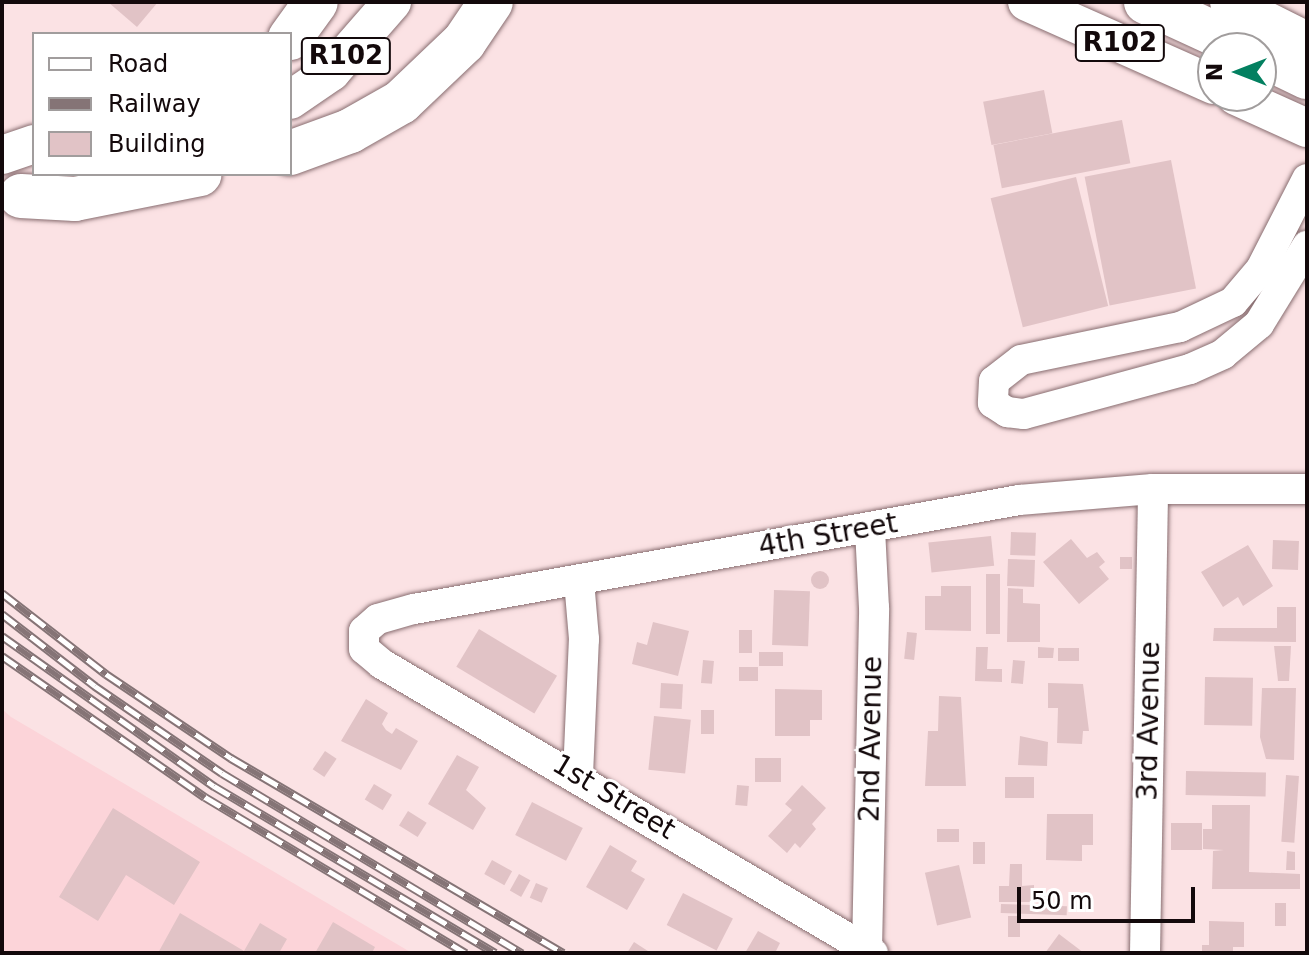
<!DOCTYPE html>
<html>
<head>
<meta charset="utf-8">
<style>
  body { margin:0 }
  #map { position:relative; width:1309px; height:955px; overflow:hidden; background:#fbe2e4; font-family:"DejaVu Sans",sans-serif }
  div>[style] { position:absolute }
  .built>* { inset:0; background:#fcd4d9 }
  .building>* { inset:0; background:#e1c3c6; transform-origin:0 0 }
  .round { border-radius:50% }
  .roads { filter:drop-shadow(0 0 2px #886d70) drop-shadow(0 0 2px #886d70) }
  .minor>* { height:30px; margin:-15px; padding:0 15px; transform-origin:15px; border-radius:15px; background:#fff }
  .major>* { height:38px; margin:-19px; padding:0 19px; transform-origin:19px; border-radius:19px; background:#fff }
  .highway>* { height:44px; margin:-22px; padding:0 22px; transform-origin:22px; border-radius:22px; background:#fff }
  .rail>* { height:9px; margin-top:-4.5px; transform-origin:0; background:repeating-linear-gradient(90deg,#fff 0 18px,#857476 0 36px); box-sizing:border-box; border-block:2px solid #857476 }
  span { translate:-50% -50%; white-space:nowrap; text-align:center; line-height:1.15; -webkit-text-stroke:6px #fff; paint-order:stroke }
  .shield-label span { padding:2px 6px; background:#fff; border:2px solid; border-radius:6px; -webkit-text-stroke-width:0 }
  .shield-label { font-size:26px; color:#13090b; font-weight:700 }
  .street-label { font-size:28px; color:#13090b }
  .frame { position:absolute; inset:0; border:4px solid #13090b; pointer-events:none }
  .legend { position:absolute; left:32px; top:32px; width:260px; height:144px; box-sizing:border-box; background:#fff; border:2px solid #a19d9d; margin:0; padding:10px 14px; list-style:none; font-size:24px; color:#13090b }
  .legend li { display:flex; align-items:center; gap:16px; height:40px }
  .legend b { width:40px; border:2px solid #a19d9d }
  .north { position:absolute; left:1197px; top:32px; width:80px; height:80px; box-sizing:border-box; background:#fff; border:2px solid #a19d9d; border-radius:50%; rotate:270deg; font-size:22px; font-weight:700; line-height:32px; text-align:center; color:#13090b }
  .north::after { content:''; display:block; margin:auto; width:28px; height:36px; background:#038060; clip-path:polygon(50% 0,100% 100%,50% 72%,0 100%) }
  .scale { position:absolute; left:1017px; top:887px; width:178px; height:36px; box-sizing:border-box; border:4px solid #13090b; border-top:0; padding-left:10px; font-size:24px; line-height:28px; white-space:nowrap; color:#13090b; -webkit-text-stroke:6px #fff; paint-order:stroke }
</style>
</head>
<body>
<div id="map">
  <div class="built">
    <div style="clip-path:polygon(2px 709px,11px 717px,412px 953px,2px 953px)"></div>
  </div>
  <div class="building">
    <div style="clip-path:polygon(108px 2px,158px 2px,137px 27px)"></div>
    <div style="left:1044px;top:90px;width:44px;height:62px;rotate:79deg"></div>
    <div style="left:1122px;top:120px;width:44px;height:131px;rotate:79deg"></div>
    <div style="left:1171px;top:160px;width:131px;height:88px;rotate:79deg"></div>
    <div style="left:1076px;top:177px;width:133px;height:88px;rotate:76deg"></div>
    <div style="left:1011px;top:532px;width:25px;height:23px;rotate:2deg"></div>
    <div style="left:991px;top:536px;width:30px;height:63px;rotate:84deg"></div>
    <div style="clip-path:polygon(1071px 539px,1087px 558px,1097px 552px,1105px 562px,1099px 567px,1109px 579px,1079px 604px,1043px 562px)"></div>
    <div style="left:1273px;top:540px;width:26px;height:29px;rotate:2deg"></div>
    <div style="clip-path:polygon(1248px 545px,1273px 586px,1243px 606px,1238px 597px,1223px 607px,1201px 572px)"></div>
    <div style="left:1120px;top:557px;width:12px;height:12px"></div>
    <div style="left:1008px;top:559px;width:27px;height:27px;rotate:2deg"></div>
    <div class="round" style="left:811px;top:571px;width:18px;height:18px"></div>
    <div style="left:986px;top:574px;width:14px;height:60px"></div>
    <div style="clip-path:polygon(941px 586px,971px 586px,971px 631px,925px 630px,925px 596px,941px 596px)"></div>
    <div style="clip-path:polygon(1008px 588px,1023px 589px,1023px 603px,1040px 604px,1040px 642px,1007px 642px)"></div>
    <div style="left:774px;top:590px;width:36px;height:55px;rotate:2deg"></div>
    <div style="clip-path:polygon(1277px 607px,1296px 607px,1296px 642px,1213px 641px,1214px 628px,1277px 628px)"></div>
    <div style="clip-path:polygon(653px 622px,689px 631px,678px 676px,632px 664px,637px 642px,647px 645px)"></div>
    <div style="left:479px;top:629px;width:91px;height:44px;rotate:31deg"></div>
    <div style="left:739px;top:630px;width:13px;height:23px"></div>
    <div style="left:907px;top:632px;width:10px;height:27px;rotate:6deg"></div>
    <div style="clip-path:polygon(1274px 646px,1291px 646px,1289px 681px,1278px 681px)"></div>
    <div style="clip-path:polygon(976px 647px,988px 647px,987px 669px,1002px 669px,1002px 682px,975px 681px)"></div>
    <div style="clip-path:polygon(1038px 647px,1054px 648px,1053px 658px,1038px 658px)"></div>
    <div style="left:1058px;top:648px;width:21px;height:13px"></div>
    <div style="left:759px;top:652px;width:24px;height:14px"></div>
    <div style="left:703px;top:660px;width:11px;height:23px;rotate:5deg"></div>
    <div style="left:1013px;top:660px;width:12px;height:23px;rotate:5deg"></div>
    <div style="left:739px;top:667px;width:19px;height:14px"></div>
    <div style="left:1205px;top:677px;width:48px;height:48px;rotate:1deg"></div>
    <div style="left:661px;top:683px;width:22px;height:25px;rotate:3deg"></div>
    <div style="clip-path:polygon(1048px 683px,1083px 684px,1089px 731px,1083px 731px,1082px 744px,1057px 743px,1058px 708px,1048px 708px)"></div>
    <div style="clip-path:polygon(1262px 688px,1296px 688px,1294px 760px,1266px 759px,1260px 737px)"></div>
    <div style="clip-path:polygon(775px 689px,822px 690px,822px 720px,810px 720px,810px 736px,775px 736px)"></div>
    <div style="clip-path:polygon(939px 696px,961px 697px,966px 786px,925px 786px,928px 731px,938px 731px)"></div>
    <div style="clip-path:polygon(366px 699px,388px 713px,382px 724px,386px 730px,392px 734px,396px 728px,418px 741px,401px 770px,341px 741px)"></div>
    <div style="left:701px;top:710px;width:13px;height:24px"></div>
    <div style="left:654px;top:716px;width:37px;height:54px;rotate:6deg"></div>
    <div style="clip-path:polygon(1020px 736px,1048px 742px,1047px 766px,1018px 765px)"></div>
    <div style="left:325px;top:751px;width:14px;height:22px;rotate:34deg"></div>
    <div style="clip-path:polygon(457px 755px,479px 767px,466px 790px,486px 808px,473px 830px,428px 804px)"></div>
    <div style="left:755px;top:758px;width:26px;height:24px"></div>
    <div style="left:1186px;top:771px;width:80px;height:24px;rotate:1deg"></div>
    <div style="left:1286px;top:775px;width:13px;height:67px;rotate:4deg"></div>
    <div style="left:1005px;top:777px;width:29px;height:21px"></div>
    <div style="left:374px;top:784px;width:21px;height:18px;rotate:31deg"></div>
    <div style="left:737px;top:785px;width:12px;height:20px;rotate:5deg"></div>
    <div style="clip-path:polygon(802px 785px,826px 808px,812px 824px,816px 829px,800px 848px,795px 843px,787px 853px,768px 836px,792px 810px,785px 804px)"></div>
    <div style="left:532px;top:802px;width:57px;height:37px;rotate:27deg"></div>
    <div style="clip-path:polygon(1212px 805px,1250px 805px,1249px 872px,1300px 874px,1300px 889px,1212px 889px,1213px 851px,1224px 850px,1203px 849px,1203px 829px,1212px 829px)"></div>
    <div style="clip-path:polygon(113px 808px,200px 862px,174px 905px,126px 875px,98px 921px,59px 897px)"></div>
    <div style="left:408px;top:811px;width:22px;height:17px;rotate:32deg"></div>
    <div style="clip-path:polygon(1047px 814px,1093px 814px,1093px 845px,1082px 845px,1082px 861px,1046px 860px)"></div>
    <div style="left:1171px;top:823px;width:31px;height:27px"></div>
    <div style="left:937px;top:829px;width:22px;height:13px"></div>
    <div style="left:973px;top:842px;width:12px;height:22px"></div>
    <div style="clip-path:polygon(610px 845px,637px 861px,631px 871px,645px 879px,627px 910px,586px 887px)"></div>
    <div style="clip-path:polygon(1287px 851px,1295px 852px,1295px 870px,1286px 870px)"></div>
    <div style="left:492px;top:860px;width:23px;height:16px;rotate:29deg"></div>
    <div style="clip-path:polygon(1010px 864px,1022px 864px,1022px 886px,1034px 885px,1034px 902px,999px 902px,999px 886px,1009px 886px)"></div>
    <div style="left:959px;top:865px;width:54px;height:35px;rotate:77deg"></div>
    <div style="left:519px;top:874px;width:13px;height:19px;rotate:29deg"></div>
    <div style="left:536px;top:883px;width:13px;height:16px;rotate:23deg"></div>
    <div style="left:683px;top:893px;width:56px;height:36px;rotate:27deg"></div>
    <div style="left:1275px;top:903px;width:11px;height:23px"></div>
    <div style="left:1001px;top:904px;width:66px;height:9px;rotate:2deg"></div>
    <div style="clip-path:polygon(180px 913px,244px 951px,260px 923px,287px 939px,279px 953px,158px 953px)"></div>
    <div style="left:1008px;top:916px;width:12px;height:21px"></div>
    <div style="clip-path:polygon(1209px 921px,1244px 922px,1244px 947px,1233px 947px,1233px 953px,1202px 953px,1202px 945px,1209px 945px)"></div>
    <div style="clip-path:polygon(333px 922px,375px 947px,372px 953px,315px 953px)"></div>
    <div style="clip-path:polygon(758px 931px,780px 943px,775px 953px,745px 953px)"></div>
    <div style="clip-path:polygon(1059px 934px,1084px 953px,1045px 953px)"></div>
    <div style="clip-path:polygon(634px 942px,651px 953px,627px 953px)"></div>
  </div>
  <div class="roads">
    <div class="minor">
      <div style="left:1307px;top:179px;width:101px;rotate:117.1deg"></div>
      <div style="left:1261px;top:269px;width:43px;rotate:130.3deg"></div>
      <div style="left:1233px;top:302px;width:59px;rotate:154.7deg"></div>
      <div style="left:1180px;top:327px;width:162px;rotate:168.3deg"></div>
      <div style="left:1021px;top:360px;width:34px;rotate:142deg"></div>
      <div style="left:994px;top:381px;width:22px;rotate:93deg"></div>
      <div style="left:993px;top:403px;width:17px;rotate:33deg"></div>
      <div style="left:1007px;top:412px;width:17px;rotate:7deg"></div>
      <div style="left:1024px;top:414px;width:172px;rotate:-15.2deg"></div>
      <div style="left:1190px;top:369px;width:36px;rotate:-24deg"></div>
      <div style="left:1223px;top:354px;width:47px;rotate:-39.8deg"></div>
      <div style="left:1259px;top:324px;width:92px;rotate:-58.4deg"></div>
      <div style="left:578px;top:775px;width:136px;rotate:-87.5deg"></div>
      <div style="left:584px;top:639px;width:58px;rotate:-94.9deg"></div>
      <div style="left:867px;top:950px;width:342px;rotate:-88.8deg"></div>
      <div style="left:874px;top:608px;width:80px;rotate:-92.9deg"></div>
      <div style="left:873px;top:953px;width:570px;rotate:-149.52deg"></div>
      <div style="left:382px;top:664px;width:23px;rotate:-140deg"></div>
      <div style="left:364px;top:649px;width:18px;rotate:-90deg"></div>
      <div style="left:364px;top:631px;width:18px;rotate:-41deg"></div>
      <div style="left:378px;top:619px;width:37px;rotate:-16deg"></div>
      <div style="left:414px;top:609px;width:615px;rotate:-10.21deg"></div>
      <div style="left:1019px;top:500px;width:134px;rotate:-4.7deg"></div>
      <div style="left:1153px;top:489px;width:154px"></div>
      <div style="left:1145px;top:953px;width:464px;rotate:-89deg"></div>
    </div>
    <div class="major">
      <div style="left:1027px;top:2px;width:204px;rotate:24deg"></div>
      <div style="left:1229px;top:2px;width:87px;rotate:26.6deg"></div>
      <div style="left:1236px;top:96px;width:78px;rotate:24.3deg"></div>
      <div style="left:290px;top:100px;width:50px;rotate:-34.3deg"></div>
      <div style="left:331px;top:72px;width:93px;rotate:-48.9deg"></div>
      <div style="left:2px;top:155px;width:34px;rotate:-19deg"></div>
    </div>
    <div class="highway">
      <div style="left:1146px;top:2px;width:110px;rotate:24.7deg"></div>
      <div style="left:290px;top:38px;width:44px;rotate:-54.2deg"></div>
      <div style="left:1261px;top:55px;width:51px;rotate:25.6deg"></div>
      <div style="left:290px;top:153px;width:64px;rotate:-20.1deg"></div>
      <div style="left:350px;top:131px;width:59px;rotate:-29.6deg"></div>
      <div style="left:401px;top:102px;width:87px;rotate:-43.6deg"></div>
      <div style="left:464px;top:42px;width:48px;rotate:-56deg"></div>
      <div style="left:21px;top:196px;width:54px;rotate:3.2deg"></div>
      <div style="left:75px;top:199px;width:127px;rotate:-11.3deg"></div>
    </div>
  </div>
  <div class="rail">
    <div style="left:2px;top:593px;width:132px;rotate:37.9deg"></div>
    <div style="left:106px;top:674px;width:151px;rotate:33.9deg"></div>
    <div style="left:231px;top:758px;width:385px;rotate:30.4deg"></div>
    <div style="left:2px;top:614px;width:118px;rotate:37.7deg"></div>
    <div style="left:95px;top:686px;width:154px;rotate:34.4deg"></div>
    <div style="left:222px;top:773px;width:350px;rotate:31deg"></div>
    <div style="left:2px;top:636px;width:260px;rotate:35.3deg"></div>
    <div style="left:214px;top:786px;width:327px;rotate:30.7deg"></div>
    <div style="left:2px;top:656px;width:247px;rotate:34.8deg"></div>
    <div style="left:205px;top:797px;width:304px;rotate:30.9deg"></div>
  </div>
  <div class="shield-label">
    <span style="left:1120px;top:43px">R102</span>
    <span style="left:346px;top:56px">R102</span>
  </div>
  <div class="street-label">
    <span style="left:828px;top:535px;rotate:-10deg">4th Street</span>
    <span style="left:1149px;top:721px;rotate:-89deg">3rd Avenue</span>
    <span style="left:871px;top:739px;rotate:-89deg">2nd Avenue</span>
    <span style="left:614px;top:797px;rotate:31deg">1st Street</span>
  </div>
  <div class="frame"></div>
  <ul class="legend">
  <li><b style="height:10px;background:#fff"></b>Road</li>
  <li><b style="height:10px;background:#857476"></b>Railway</li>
  <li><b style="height:22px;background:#e1c3c6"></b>Building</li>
  </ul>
  <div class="north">N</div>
  <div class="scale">50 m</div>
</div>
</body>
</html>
